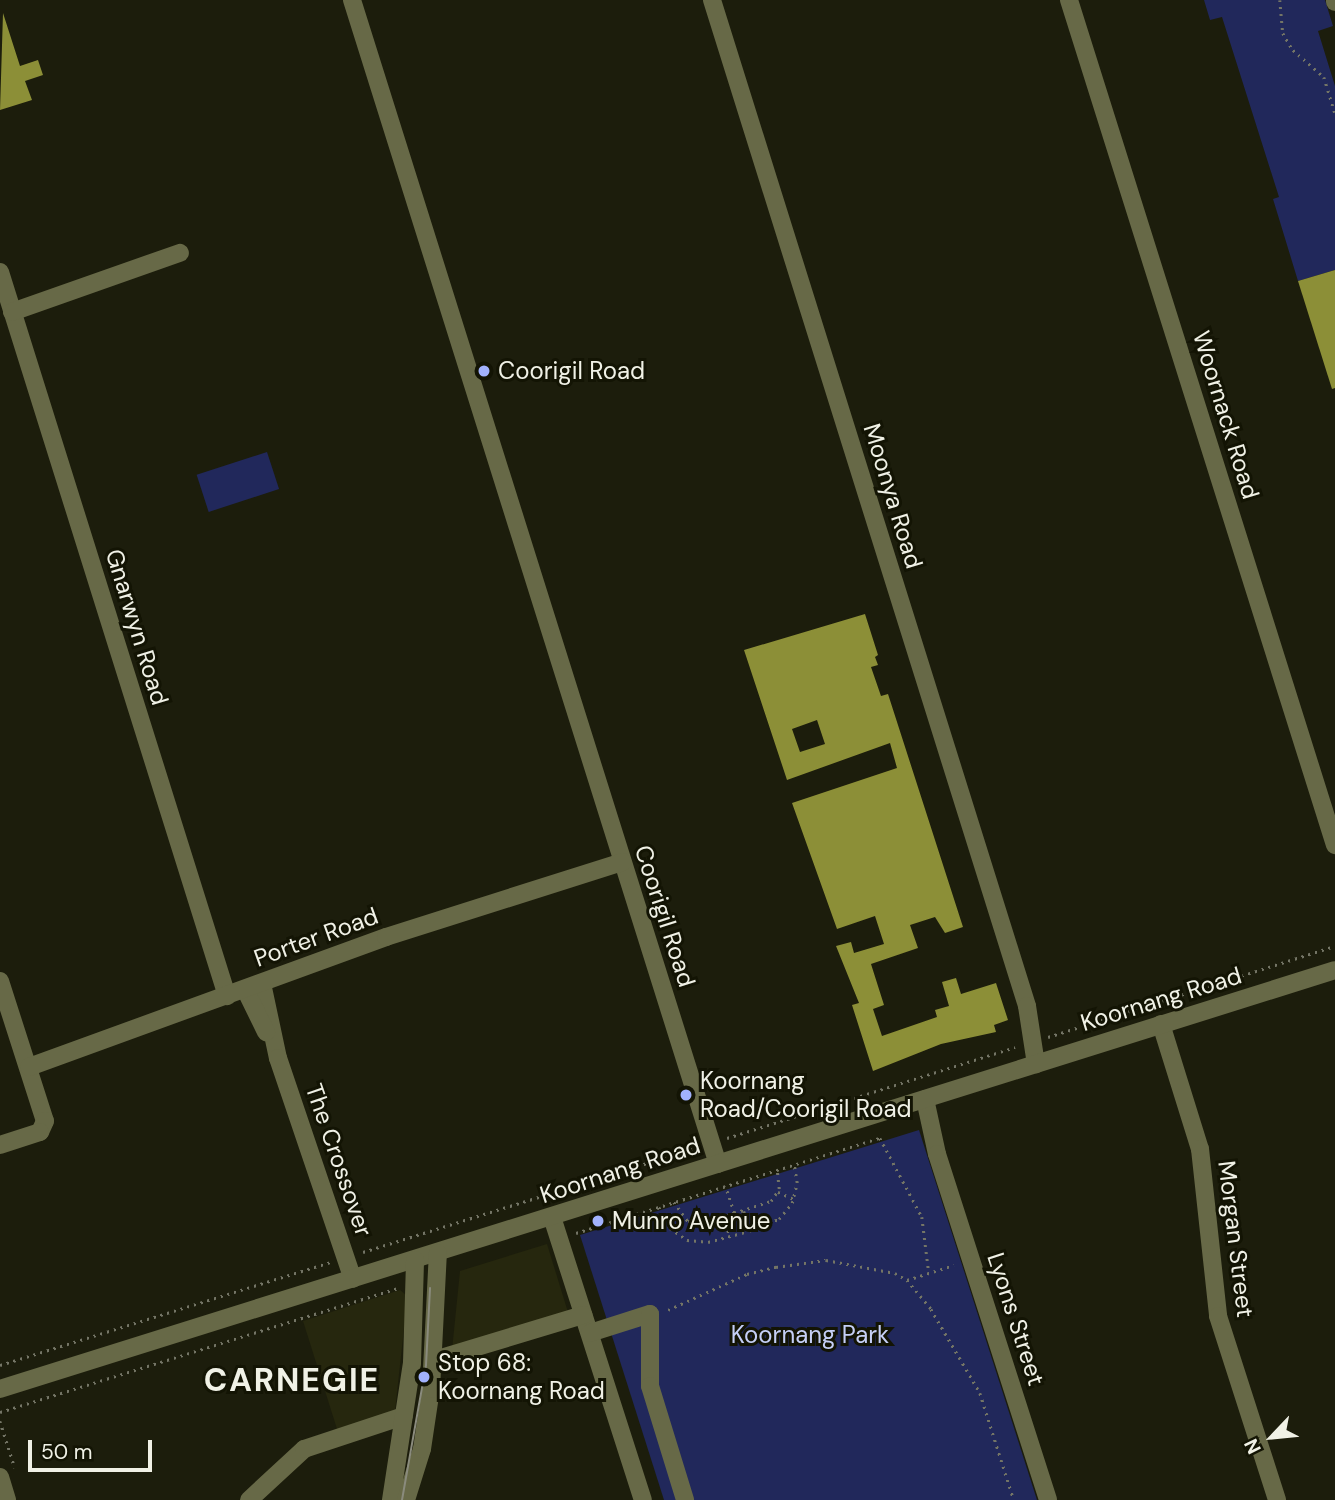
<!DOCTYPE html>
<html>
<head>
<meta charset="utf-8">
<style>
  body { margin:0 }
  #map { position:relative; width:1335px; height:1500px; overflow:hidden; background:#1c1d0c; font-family:"DM Sans",sans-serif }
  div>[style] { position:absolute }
  .built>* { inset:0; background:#26270e }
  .green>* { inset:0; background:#21285b; transform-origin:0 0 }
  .building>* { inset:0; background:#8c8f37 }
  .path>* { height:2.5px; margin-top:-1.25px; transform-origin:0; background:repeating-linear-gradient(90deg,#747566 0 2px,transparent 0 7px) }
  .minor>* { height:18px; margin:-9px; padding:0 9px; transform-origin:9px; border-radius:9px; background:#676947 }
  .tram>* { height:2px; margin:-1px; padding:0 1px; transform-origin:1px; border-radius:1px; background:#8a8b7d }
  .dots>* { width:19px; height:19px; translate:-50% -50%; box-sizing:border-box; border:4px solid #131404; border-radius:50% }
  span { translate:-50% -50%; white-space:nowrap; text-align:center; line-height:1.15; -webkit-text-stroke:6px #131404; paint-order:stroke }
  .poi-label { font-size:24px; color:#f0f1e6 }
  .left { translate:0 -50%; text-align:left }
  .street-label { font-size:24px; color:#f0f1e6 }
  .park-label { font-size:24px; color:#c5cff6 }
  .district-label { font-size:32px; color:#f0f1e6; font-weight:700; letter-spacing:2px }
  .north { position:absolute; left:1237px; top:1402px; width:70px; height:70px; -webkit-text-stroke:5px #131404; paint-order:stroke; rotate:244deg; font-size:19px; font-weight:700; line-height:28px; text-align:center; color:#f0f1e6 }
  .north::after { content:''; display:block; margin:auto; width:24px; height:32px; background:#f0f1e6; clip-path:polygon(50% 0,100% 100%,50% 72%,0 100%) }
  .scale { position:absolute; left:28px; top:1440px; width:124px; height:32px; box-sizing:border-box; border:4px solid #f0f1e6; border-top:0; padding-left:9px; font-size:21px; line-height:24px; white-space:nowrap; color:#f0f1e6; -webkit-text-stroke:5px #131404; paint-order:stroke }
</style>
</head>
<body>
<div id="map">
  <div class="built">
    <div style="clip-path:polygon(547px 1244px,571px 1322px,451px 1360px,460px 1271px)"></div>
    <div style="clip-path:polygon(400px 1290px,406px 1295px,406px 1310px,395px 1411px,337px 1429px,303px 1321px)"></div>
  </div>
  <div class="green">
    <div style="clip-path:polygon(1204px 0,1325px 0,1333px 26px,1318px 31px,1335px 86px,1335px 270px,1298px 281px,1273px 199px,1279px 197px,1222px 17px,1210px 20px)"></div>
    <div style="left:267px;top:452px;width:39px;height:74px;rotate:72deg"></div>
    <div style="clip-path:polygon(919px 1130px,1037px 1500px,664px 1500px,580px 1235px)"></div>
  </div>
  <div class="building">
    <div style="clip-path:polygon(3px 13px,20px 66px,38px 60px,43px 75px,25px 81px,32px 100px,0 110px)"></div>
    <div style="clip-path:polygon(1335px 270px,1335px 388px,1332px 389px,1298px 281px)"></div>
    <div style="clip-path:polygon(evenodd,865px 614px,878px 655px,875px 657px,878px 665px,871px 667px,881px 696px,888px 694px,963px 927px,945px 933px,935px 917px,910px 925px,918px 948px,871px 964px,884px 1005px,873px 1009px,882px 1036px,937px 1017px,935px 1010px,949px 1006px,942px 982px,956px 978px,961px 994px,996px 983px,1008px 1020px,994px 1025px,996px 1032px,941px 1044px,873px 1071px,852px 1005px,859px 1003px,836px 946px,851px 942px,854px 953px,884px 944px,875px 916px,837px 929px,792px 803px,897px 768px,890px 743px,787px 780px,744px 650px,865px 614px,817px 720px,825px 744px,800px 752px,792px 729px,817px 720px)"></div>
  </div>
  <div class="path">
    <div style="left:1280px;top:0;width:33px;rotate:85deg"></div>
    <div style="left:1283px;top:33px;width:20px;rotate:60deg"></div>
    <div style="left:1293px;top:50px;width:41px;rotate:41.1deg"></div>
    <div style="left:1324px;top:77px;width:37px;rotate:73deg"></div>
    <div style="left:1048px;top:1037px;width:301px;rotate:-17.6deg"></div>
    <div style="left:727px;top:1138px;width:302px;rotate:-17.5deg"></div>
    <div style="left:778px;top:1192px;width:17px;rotate:24deg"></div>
    <div style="left:674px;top:1202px;width:24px;rotate:54deg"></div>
    <div style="left:688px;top:1221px;width:18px;rotate:3deg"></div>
    <div style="left:706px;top:1222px;width:29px;rotate:-18deg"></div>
    <div style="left:734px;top:1213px;width:28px;rotate:-108deg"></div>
    <div style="left:659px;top:1207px;width:24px;rotate:62deg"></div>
    <div style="left:670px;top:1228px;width:21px;rotate:35deg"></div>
    <div style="left:687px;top:1240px;width:21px;rotate:5deg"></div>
    <div style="left:708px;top:1242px;width:42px;rotate:-15deg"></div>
    <div style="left:749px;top:1231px;width:32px;rotate:-22deg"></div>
    <div style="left:779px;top:1219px;width:21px;rotate:-51deg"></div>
    <div style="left:792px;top:1203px;width:21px;rotate:-76deg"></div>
    <div style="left:797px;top:1183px;width:18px;rotate:-99deg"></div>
    <div style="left:744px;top:1211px;width:21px;rotate:76deg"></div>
    <div style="left:734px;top:1213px;width:39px;rotate:-18deg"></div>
    <div style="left:771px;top:1201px;width:14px;rotate:-56deg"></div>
    <div style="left:779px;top:1189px;width:19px;rotate:-96deg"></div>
    <div style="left:724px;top:1217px;width:21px;rotate:73deg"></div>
    <div style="left:576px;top:1233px;width:318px;rotate:-17.4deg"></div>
    <div style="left:880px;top:1138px;width:89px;rotate:62deg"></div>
    <div style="left:922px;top:1217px;width:56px;rotate:82.9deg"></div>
    <div style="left:363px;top:1252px;width:347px;rotate:-17.4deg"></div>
    <div style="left:907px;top:1280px;width:38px;rotate:50deg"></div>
    <div style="left:931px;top:1309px;width:97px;rotate:59.7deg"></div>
    <div style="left:980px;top:1393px;width:112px;rotate:72.4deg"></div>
    <div style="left:668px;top:1310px;width:87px;rotate:-24.5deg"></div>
    <div style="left:747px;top:1274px;width:30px;rotate:-14deg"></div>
    <div style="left:776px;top:1267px;width:50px;rotate:-8deg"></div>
    <div style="left:826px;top:1260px;width:70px;rotate:10.7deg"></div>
    <div style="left:895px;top:1273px;width:14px;rotate:30deg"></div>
    <div style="left:907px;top:1280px;width:49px;rotate:-17.7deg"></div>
    <div style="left:0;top:1365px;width:346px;rotate:-17.3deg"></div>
    <div style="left:0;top:1412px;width:417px;rotate:-17.3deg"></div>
    <div style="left:0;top:1421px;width:49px;rotate:72.3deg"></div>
  </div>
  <div class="minor">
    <div style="left:352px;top:0;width:1220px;rotate:72.55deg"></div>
    <div style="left:712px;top:0;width:1054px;rotate:72.61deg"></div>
    <div style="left:1027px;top:1006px;width:59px;rotate:81.2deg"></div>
    <div style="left:1069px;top:0;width:886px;rotate:72.53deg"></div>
    <div style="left:1335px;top:0;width:2px;rotate:90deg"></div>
    <div style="left:0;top:272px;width:759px;rotate:72.59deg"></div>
    <div style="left:12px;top:312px;width:178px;rotate:-19.4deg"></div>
    <div style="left:0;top:981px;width:147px;rotate:72.2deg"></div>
    <div style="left:45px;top:1121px;width:12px;rotate:114deg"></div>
    <div style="left:40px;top:1132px;width:42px;rotate:162deg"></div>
    <div style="left:262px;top:983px;width:77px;rotate:78deg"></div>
    <div style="left:278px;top:1058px;width:233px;rotate:71.3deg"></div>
    <div style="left:245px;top:989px;width:48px;rotate:64deg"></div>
    <div style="left:1161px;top:1024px;width:131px;rotate:72.7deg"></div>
    <div style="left:1200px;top:1149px;width:168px;rotate:83.8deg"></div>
    <div style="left:1218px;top:1316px;width:193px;rotate:72.2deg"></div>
    <div style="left:29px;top:1067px;width:380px;rotate:-20deg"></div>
    <div style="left:386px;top:937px;width:248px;rotate:-17.6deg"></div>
    <div style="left:925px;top:1099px;width:56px;rotate:77.7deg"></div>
    <div style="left:937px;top:1154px;width:363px;rotate:72.2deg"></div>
    <div style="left:552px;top:1217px;width:297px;rotate:72.2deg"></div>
    <div style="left:590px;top:1333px;width:63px;rotate:-17.6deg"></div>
    <div style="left:650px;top:1314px;width:72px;rotate:90deg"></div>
    <div style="left:650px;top:1386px;width:119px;rotate:72.9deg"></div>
    <div style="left:434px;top:1360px;width:156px;rotate:-16.8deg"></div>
    <div style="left:0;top:1389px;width:1399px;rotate:-17.42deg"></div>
    <div style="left:0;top:1477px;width:24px;rotate:73deg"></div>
    <div style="left:249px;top:1500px;width:75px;rotate:-42.8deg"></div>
    <div style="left:304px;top:1449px;width:105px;rotate:-18.3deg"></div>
    <div style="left:391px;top:1500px;width:139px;rotate:-81.3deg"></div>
    <div style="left:412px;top:1363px;width:103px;rotate:-88.3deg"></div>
    <div style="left:406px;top:1500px;width:53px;rotate:-72.6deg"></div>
    <div style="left:422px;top:1449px;width:61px;rotate:-81.5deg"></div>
    <div style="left:431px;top:1389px;width:136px;rotate:-87.1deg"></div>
  </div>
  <div class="tram">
    <div style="left:402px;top:1500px;width:137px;rotate:-79.9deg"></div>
    <div style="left:426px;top:1365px;width:77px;rotate:-87deg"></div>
  </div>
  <div class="dots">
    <div style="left:484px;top:371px;background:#a2b2fd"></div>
    <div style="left:686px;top:1095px;background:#a2b2fd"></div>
    <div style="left:598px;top:1221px;background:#a2b2fd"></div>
    <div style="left:424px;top:1377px;background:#a2b2fd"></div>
  </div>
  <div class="poi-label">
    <span class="left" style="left:498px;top:371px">Coorigil Road</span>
    <span class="left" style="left:700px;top:1095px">Koornang<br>Road/Coorigil Road</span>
    <span class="left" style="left:612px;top:1221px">Munro Avenue</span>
    <span class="left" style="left:438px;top:1377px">Stop 68:<br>Koornang Road</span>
  </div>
  <div class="street-label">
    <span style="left:1226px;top:415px;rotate:73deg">Woornack Road</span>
    <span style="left:893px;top:496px;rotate:73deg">Moonya Road</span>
    <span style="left:137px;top:627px;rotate:73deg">Gnarwyn Road</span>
    <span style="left:665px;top:916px;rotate:72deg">Coorigil Road</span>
    <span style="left:316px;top:937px;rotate:-20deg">Porter Road</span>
    <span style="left:1161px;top:999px;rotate:-17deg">Koornang Road</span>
    <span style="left:339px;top:1160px;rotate:71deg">The Crossover</span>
    <span style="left:620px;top:1170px;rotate:-18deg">Koornang Road</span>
    <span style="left:1236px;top:1239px;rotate:83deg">Morgan Street</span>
    <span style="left:1016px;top:1319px;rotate:72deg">Lyons Street</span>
  </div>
  <div class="park-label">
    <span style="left:810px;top:1335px">Koornang Park</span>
  </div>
  <div class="district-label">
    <span style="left:292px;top:1380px">CARNEGIE</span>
  </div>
  <div class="north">N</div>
  <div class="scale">50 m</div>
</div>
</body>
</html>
